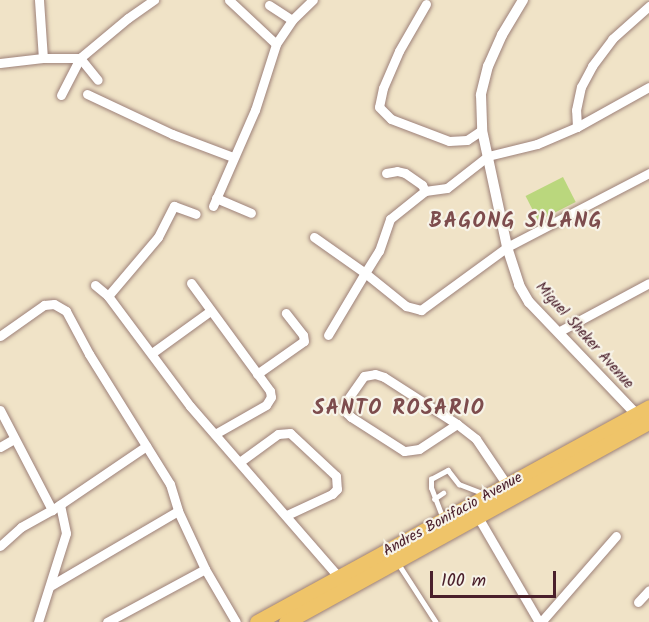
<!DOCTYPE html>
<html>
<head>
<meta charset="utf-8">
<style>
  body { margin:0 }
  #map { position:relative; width:649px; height:622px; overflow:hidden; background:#f0e3c7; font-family:Kalam,sans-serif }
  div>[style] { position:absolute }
  .green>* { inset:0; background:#bad77d; transform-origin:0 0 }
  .roads { filter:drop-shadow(0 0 2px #9d8179) drop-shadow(0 0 2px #9d8179) }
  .service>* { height:4.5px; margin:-2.25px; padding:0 2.25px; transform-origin:2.25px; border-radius:2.25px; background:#fff }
  .minor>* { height:9px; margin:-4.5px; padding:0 4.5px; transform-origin:4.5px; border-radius:4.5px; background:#fff }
  .tertiary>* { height:10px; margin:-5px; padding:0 5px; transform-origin:5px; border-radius:5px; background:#fff }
  .trunk>* { height:15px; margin:-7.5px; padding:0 7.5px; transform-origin:7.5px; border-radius:7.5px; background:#efc469 }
  span { translate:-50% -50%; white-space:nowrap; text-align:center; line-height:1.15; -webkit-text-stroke:4.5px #f7f3e8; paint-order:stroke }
  .street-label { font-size:15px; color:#4a1f2b }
  .district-label { font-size:21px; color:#7d4c4d; font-weight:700; letter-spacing:1.5px }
  .scale { position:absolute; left:430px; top:571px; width:126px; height:27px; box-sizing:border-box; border:3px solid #4a1f2b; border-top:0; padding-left:8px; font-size:18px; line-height:21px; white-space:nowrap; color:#4a1f2b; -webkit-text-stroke:4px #f7f3e8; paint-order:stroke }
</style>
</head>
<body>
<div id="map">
  <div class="green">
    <div style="left:563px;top:177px;width:28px;height:42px;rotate:63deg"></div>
  </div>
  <div class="roads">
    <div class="service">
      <div style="left:434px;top:499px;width:11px;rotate:-34deg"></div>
      <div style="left:443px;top:519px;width:33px;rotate:-111deg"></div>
      <div style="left:431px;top:488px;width:9px;rotate:-90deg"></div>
      <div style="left:431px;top:479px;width:19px;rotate:-28deg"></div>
      <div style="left:448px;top:470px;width:18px;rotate:52deg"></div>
      <div style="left:459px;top:484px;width:26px;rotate:21deg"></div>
      <div style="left:398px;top:563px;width:70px;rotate:57.2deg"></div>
    </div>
    <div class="minor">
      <div style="left:39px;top:0;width:58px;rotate:86.1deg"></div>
      <div style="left:229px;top:0;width:64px;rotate:43.1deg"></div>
      <div style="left:426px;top:4px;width:54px;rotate:119.9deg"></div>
      <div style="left:399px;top:51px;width:40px;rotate:113.4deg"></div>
      <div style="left:383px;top:88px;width:19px;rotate:102deg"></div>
      <div style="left:379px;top:107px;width:17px;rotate:45deg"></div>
      <div style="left:391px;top:119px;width:62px;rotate:20.8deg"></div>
      <div style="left:449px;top:141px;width:18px;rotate:-3deg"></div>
      <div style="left:467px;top:140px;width:18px;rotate:-34deg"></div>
      <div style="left:269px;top:5px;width:27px;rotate:33deg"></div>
      <div style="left:0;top:63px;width:43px;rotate:-6.6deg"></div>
      <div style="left:43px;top:58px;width:37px"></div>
      <div style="left:80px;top:58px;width:62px;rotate:-39.8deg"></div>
      <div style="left:128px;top:18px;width:32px;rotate:-35deg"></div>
      <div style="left:87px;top:94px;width:94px;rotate:25.2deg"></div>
      <div style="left:172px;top:134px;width:65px;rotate:20.7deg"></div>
      <div style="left:61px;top:95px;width:42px;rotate:-62.8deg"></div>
      <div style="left:80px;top:58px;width:28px;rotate:51deg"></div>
      <div style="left:577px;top:127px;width:17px;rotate:-93deg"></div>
      <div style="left:576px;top:110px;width:24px;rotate:-78deg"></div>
      <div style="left:581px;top:87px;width:24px;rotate:-62deg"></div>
      <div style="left:592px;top:66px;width:34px;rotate:-53deg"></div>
      <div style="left:612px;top:39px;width:50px;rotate:-41.7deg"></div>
      <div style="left:386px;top:173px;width:11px;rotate:-10deg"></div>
      <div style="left:397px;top:171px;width:8px;rotate:14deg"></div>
      <div style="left:405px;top:173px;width:21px;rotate:35deg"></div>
      <div style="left:422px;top:185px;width:7px;rotate:63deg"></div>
      <div style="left:425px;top:191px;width:22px;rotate:-8deg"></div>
      <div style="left:447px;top:188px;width:52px;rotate:-38deg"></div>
      <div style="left:488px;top:156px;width:50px;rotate:-13.8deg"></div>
      <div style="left:537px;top:144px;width:43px;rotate:-23deg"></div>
      <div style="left:577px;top:127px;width:82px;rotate:-29.1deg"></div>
      <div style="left:216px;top:198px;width:38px;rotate:23deg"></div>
      <div style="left:213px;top:206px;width:105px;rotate:-66.4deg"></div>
      <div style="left:255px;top:110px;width:69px;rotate:-72.3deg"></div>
      <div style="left:276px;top:44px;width:29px;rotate:-56deg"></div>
      <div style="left:292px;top:20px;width:29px;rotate:-44deg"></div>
      <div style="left:314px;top:237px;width:62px;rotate:35.2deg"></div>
      <div style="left:365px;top:273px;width:26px;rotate:-58deg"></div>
      <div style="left:379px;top:251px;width:34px;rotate:-71deg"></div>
      <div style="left:390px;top:219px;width:45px;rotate:-38.7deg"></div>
      <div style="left:191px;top:283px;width:134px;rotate:53.8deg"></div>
      <div style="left:270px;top:391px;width:6px;rotate:81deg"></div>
      <div style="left:271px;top:397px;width:9px;rotate:122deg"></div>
      <div style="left:266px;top:405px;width:59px;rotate:150.4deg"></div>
      <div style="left:95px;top:285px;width:17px;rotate:40deg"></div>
      <div style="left:108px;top:296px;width:137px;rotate:53.3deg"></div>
      <div style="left:190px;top:406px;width:225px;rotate:49deg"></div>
      <div style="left:108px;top:296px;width:77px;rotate:-49.7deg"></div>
      <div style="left:158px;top:237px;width:35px;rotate:-63deg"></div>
      <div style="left:174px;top:206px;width:23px;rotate:20deg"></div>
      <div style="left:558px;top:332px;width:103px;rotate:-28.3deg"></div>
      <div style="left:328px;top:335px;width:72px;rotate:-59.2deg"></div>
      <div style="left:365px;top:273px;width:53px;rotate:38.8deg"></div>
      <div style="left:406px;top:306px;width:16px;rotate:15deg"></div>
      <div style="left:421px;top:310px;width:107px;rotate:-36.2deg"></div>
      <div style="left:507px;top:247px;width:160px;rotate:-27.5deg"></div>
      <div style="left:0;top:336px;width:54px;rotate:-35.2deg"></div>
      <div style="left:44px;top:305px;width:10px;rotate:-6deg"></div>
      <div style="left:54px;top:304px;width:14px;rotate:30deg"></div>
      <div style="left:66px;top:311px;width:49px;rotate:61.9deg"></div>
      <div style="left:89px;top:354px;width:153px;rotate:58.1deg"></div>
      <div style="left:170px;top:484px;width:28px;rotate:73deg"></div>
      <div style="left:178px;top:511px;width:64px;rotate:65deg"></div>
      <div style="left:205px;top:569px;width:61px;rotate:59.7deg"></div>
      <div style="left:152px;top:353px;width:72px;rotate:-35.9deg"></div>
      <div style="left:257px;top:374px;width:57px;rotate:-35.1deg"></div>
      <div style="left:304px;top:341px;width:6px;rotate:-99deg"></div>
      <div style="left:303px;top:335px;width:28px;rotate:-128deg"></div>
      <div style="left:0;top:410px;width:113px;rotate:62.5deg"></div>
      <div style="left:52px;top:510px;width:114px;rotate:-34.2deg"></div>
      <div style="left:457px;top:424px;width:45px;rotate:146.7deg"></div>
      <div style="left:419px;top:449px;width:15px;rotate:172deg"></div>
      <div style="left:404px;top:451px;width:63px;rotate:-147.3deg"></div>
      <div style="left:351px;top:417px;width:6px;rotate:-135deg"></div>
      <div style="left:347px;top:413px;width:10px;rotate:-101deg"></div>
      <div style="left:345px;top:403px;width:33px;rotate:-55deg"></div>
      <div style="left:364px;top:376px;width:11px;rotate:-10deg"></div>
      <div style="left:375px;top:374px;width:9px;rotate:18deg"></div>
      <div style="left:384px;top:377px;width:87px;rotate:32.8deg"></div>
      <div style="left:457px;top:424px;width:24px;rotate:38deg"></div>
      <div style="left:476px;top:439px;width:55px;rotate:56deg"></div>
      <div style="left:0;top:447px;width:16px;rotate:-30deg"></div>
      <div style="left:241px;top:461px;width:46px;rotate:-36.1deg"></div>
      <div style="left:278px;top:434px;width:12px;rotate:-5deg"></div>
      <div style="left:290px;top:433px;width:63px;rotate:43.1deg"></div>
      <div style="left:336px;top:476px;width:13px;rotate:86deg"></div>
      <div style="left:337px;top:489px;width:7px;rotate:135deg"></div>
      <div style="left:332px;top:494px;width:50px;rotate:155deg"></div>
      <div style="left:475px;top:512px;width:127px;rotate:59.8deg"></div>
      <div style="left:0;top:546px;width:28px;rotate:-42deg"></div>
      <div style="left:21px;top:527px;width:35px;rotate:-29deg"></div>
      <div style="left:50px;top:586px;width:148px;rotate:-30.4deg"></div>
      <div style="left:638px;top:602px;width:16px;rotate:-47deg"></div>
      <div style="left:38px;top:622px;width:93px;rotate:-72.5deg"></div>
      <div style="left:66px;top:533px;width:29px;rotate:-102deg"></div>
      <div style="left:107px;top:622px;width:111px;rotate:-28.4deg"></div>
      <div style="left:541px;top:622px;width:114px;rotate:-48.9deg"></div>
    </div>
    <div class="tertiary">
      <div style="left:523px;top:0;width:41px;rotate:121deg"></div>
      <div style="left:502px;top:35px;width:34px;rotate:114deg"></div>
      <div style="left:488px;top:66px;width:30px;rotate:104deg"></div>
      <div style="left:481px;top:95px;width:35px;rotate:88deg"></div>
      <div style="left:482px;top:130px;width:120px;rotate:77.9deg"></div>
      <div style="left:507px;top:247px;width:40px;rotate:72deg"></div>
      <div style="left:519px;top:285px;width:20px;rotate:60deg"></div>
      <div style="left:529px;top:302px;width:155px;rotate:46.3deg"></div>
    </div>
    <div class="trunk">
      <div style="left:257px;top:622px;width:447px;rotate:-28.7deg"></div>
      <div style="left:286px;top:622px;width:414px;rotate:-28.9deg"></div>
    </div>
  </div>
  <div class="street-label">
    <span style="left:584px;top:336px;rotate:48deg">Miguel Sheker Avenue</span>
    <span style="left:453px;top:515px;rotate:-29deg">Andres Bonifacio Avenue</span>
  </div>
  <div class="district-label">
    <span style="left:516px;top:222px">BAGONG SILANG</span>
    <span style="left:399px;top:409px">SANTO ROSARIO</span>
  </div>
  <div class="scale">100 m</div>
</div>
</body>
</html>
